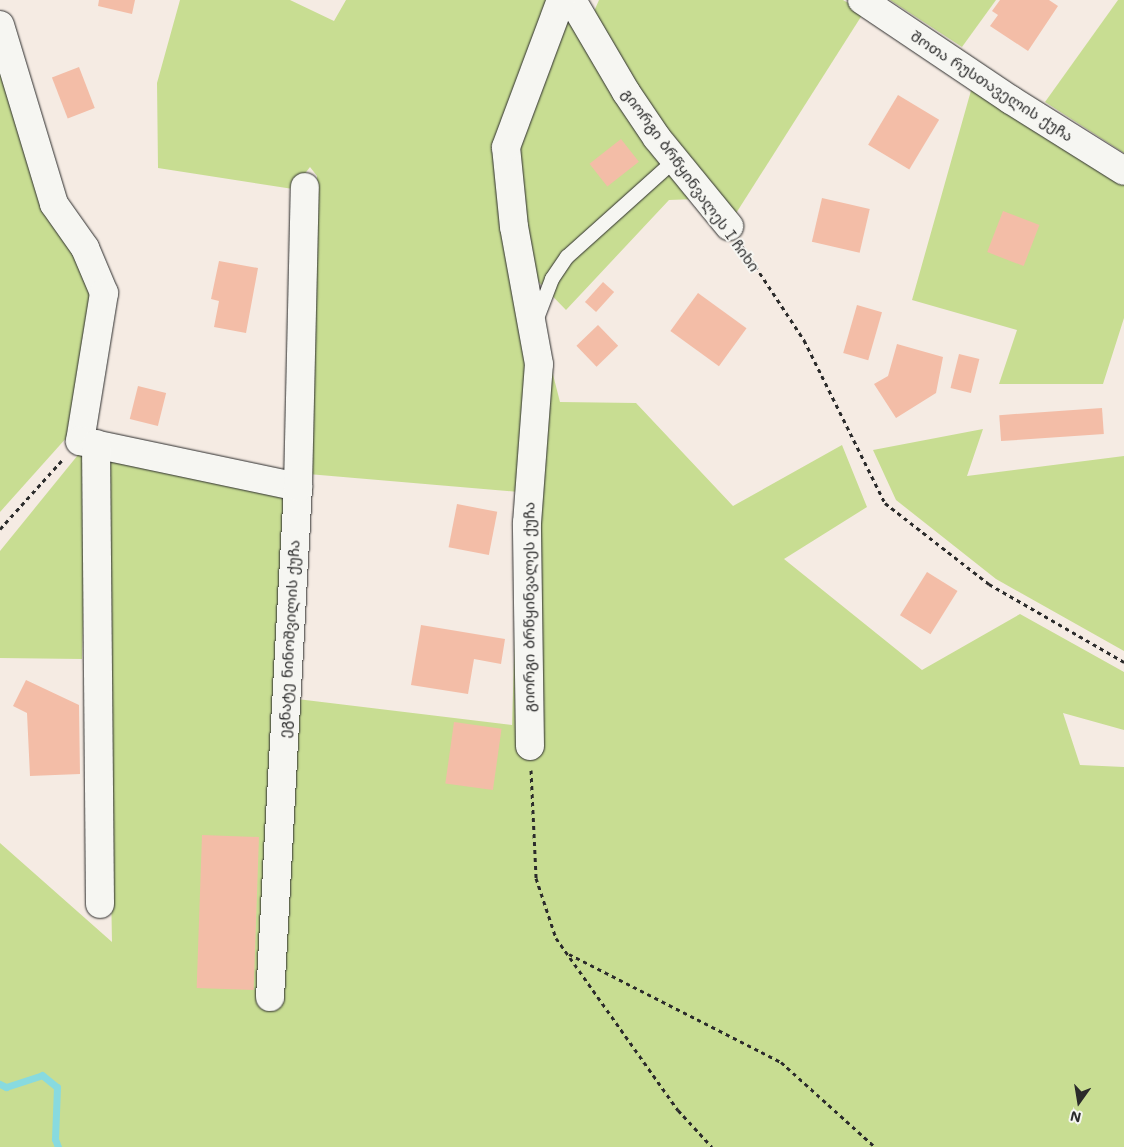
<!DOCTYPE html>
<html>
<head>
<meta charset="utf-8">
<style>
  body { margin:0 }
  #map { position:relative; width:1124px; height:1147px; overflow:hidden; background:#f5ebe3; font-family:Mali,"Noto Sans Georgian",sans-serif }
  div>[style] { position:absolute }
  .green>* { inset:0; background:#c8dd92 }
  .stream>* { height:7px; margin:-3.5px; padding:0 3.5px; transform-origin:3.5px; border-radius:3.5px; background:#88dadf }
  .building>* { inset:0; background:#f3bda7; transform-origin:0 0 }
  .path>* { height:3px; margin-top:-1.5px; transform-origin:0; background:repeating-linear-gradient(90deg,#2b2b2b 0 4px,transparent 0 8px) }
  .roads { filter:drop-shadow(0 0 1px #2b2b2b) drop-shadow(0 0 1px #2b2b2b) }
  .lane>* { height:14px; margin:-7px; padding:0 7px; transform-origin:7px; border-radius:7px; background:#f6f6f2 }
  .street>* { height:28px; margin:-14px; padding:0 14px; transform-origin:14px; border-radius:14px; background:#f6f6f2 }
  span { translate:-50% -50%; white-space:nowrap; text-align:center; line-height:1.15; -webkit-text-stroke:4px #f6f6f2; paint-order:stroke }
  .street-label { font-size:15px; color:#2b2b2b }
  .north { position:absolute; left:1054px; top:1077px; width:50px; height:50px; -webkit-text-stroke:4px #f6f6f2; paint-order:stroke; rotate:193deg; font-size:14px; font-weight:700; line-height:20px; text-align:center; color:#2b2b2b }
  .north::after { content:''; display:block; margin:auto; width:18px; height:22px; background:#2b2b2b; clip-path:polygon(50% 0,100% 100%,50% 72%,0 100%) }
</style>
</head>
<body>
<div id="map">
  <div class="green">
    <div style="clip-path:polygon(180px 0,290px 0,334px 21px,346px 0,553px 0,495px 147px,560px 402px,636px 403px,733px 506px,842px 445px,867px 507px,784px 559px,922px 670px,1020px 614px,1124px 672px,1124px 730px,1063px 713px,1080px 765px,1124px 767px,1124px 1147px,0 1147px,0 843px,112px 942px,103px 456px,286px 496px,297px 699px,512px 725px,519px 492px,308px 474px,317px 176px,310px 167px,293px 189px,158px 168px,157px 83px)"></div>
    <div style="clip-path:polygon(599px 0,843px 0,864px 12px,733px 218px,664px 129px,592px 16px)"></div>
    <div style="clip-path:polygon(890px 0,996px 0,962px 47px)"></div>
    <div style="clip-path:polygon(1118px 0,1124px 0,1124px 153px,1045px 102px)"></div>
    <div style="clip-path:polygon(567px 5px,696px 199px,669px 200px,566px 310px,529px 272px,514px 151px)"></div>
    <div style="clip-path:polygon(0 66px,96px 299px,68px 436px,0 512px)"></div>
    <div style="clip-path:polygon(972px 87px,1124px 180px,1124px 318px,1103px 384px,999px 384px,1017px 330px,912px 300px)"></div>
    <div style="clip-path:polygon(983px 429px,967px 476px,1124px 456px,1124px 651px,996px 579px,896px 500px,873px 450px)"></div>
    <div style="clip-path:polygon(82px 450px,88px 453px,82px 659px,0 658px,0 551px)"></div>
  </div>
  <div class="stream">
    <div style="left:0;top:1084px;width:7px;rotate:27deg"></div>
    <div style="left:6px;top:1087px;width:38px;rotate:-18deg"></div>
    <div style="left:42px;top:1075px;width:19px;rotate:39deg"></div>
    <div style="left:57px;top:1087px;width:52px;rotate:92.2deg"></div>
    <div style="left:55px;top:1139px;width:9px;rotate:69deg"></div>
  </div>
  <div class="building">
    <div style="clip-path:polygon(99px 0,135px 0,132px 14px,98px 6px)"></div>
    <div style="clip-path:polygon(1000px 0,1049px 0,1058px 6px,1028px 51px,990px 26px,998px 15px,992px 11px)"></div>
    <div style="left:79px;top:67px;width:44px;height:29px;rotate:69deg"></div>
    <div style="left:898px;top:95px;width:48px;height:58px;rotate:31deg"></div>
    <div style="left:621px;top:139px;width:29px;height:40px;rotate:52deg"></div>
    <div style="left:822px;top:198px;width:49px;height:45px;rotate:13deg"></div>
    <div style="left:1003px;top:211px;width:39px;height:44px;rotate:21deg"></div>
    <div style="clip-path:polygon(219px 261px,258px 268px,246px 333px,214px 327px,219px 301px,211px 299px)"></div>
    <div style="left:603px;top:282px;width:15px;height:27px;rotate:42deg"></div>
    <div style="left:698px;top:293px;width:60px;height:47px;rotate:36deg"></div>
    <div style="left:857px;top:305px;width:26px;height:50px;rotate:16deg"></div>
    <div style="left:598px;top:325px;width:29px;height:30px;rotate:46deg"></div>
    <div style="clip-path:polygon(897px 344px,943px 357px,936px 393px,896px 418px,874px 384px,888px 376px)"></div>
    <div style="left:959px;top:354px;width:21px;height:35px;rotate:14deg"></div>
    <div style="left:138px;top:386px;width:29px;height:34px;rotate:14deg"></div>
    <div style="left:1102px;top:408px;width:26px;height:103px;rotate:86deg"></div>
    <div style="left:457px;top:504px;width:41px;height:44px;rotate:11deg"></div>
    <div style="left:927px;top:572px;width:36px;height:51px;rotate:32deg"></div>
    <div style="clip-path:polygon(421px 625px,505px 639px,501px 664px,474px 659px,468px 694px,411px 685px)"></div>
    <div style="clip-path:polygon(26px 680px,79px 705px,80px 774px,30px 776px,27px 713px,13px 706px)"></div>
    <div style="left:454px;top:722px;width:48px;height:62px;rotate:8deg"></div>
    <div style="left:202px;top:835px;width:57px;height:153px;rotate:2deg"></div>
  </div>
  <div class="path">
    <div style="left:742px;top:246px;width:113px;rotate:56.6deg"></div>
    <div style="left:804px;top:340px;width:182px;rotate:63.6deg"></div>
    <div style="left:885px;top:503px;width:132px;rotate:37.9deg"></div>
    <div style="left:989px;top:584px;width:156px;rotate:30deg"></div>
    <div style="left:0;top:529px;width:94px;rotate:-48deg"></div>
    <div style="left:531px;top:770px;width:108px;rotate:87.3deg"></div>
    <div style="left:536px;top:878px;width:63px;rotate:71.6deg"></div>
    <div style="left:556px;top:938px;width:211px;rotate:54.7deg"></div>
    <div style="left:678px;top:1110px;width:50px;rotate:47.4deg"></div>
    <div style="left:569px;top:954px;width:238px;rotate:27deg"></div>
    <div style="left:781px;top:1062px;width:127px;rotate:42.1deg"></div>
  </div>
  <div class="roads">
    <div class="lane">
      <div style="left:536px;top:321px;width:45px;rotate:-69.1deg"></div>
      <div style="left:552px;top:279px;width:27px;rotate:-56deg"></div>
      <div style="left:567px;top:257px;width:145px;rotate:-41.9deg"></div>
    </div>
    <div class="street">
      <div style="left:572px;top:0;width:107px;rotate:59.6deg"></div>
      <div style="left:626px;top:92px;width:55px;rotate:56deg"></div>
      <div style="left:657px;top:138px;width:114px;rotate:50.7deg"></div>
      <div style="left:862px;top:0;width:179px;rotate:33.9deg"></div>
      <div style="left:1011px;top:100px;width:133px;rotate:32.1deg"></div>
      <div style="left:0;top:25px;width:187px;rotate:73.2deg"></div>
      <div style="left:54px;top:204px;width:54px;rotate:54.8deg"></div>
      <div style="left:85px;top:248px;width:49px;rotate:67.1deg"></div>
      <div style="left:104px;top:293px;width:150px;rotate:99.2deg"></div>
      <div style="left:80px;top:441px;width:223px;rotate:11.9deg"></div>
      <div style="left:298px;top:487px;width:511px;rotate:93.14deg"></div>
      <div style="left:96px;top:444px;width:460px;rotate:89.5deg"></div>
      <div style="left:298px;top:487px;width:300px;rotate:-88.7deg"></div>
      <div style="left:530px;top:746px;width:223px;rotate:-90.8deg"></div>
      <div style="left:527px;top:523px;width:159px;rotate:-85.7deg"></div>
      <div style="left:539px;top:364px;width:139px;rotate:-100.3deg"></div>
      <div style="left:514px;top:227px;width:80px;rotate:-95.7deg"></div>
      <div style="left:506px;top:147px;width:157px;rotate:-69.5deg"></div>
    </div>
  </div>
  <div class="street-label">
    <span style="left:992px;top:86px;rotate:33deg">შოთა რუსთაველის ქუჩა</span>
    <span style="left:691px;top:180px;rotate:54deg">გიორგი ბრწყინვალეს I ჩიხი</span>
    <span style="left:529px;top:607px;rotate:-90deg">გიორგი ბრწყინვალეს ქუჩა</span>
    <span style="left:289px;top:639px;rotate:-87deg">ეგნატე ნინოშვილის ქუჩა</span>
  </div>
  <div class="north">N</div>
</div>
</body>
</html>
